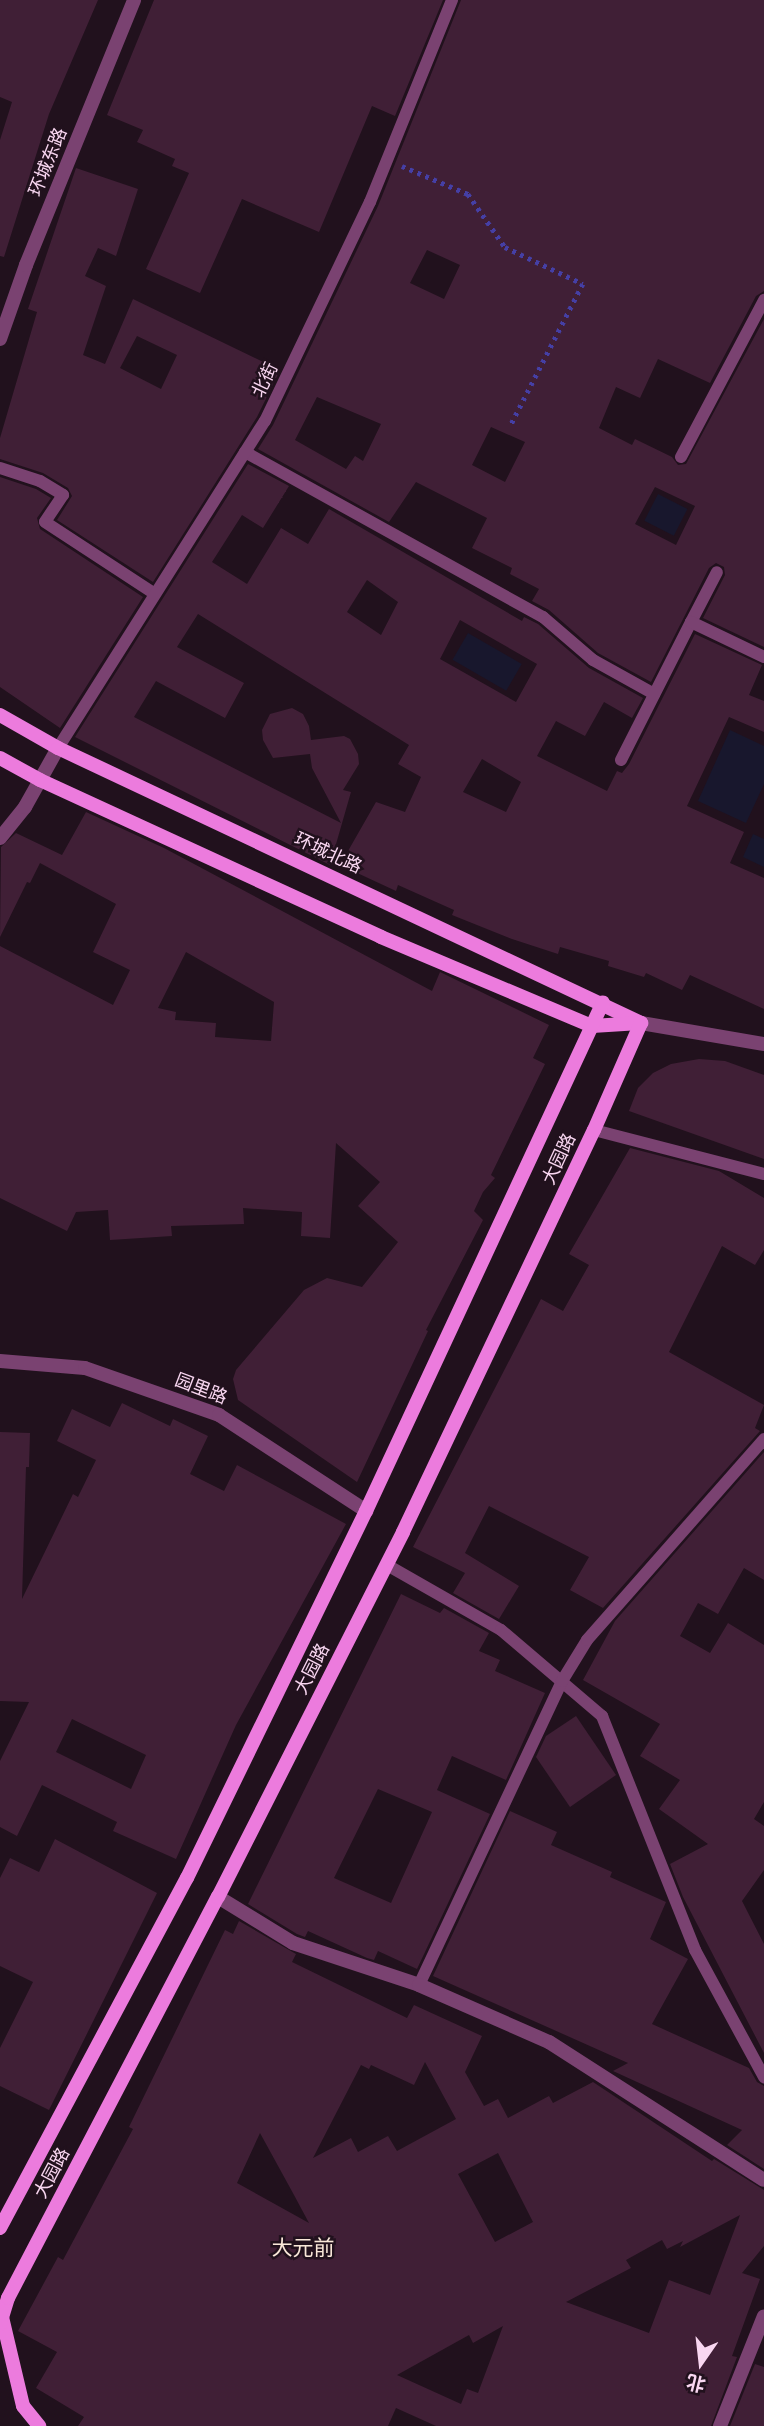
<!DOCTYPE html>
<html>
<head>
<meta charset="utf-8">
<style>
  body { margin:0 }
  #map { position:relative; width:764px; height:2426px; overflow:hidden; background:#21111d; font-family:Raleway,"Noto Sans SC",sans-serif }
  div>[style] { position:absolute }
  .green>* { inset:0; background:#18172d; transform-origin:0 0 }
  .building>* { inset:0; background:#401f36 }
  .path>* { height:4.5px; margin-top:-2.25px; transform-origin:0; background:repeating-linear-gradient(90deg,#453fa5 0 3.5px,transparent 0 8.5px) }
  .lane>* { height:12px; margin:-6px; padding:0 6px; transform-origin:6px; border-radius:6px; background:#7a4271 }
  .street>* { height:14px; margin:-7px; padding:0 7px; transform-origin:7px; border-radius:7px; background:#7a4271 }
  .secondary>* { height:14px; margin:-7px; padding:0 7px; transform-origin:7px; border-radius:7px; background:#ec7bdd }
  span { translate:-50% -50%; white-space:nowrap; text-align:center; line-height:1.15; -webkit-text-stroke:5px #21111d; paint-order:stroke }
  .street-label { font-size:18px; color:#f9d7f1 }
  .quarter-label { font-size:21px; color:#fae8d9 }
  .north { position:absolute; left:666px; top:2328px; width:70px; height:70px; -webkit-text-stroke:5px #21111d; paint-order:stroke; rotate:194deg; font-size:19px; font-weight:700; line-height:28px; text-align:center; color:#f9d7f1 }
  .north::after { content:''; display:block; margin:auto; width:24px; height:32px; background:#f9d7f1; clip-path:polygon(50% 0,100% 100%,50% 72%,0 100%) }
</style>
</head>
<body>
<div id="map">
  <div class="green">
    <div style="left:658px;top:494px;width:33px;height:30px;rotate:27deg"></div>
    <div style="left:468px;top:633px;width:62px;height:31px;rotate:30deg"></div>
    <div style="clip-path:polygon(730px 730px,764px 746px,764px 784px,746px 823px,698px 801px)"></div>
    <div style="clip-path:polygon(753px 834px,764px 839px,764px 867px,743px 857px)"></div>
  </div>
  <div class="building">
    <div style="clip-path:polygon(0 0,98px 0,49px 114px,4px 257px,0 256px,0 140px,12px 102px,0 97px)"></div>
    <div style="clip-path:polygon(154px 0,443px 0,395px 116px,372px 106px,319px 232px,242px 199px,200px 293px,146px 269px,189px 173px,172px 166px,175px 159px,137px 142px,143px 130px,107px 115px)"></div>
    <div style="clip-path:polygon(evenodd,461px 0,764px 0,764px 291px,756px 296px,710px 383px,658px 359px,640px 398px,616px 387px,599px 428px,632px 445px,635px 439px,672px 457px,678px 465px,686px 464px,764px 319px,764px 647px,703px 618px,725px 575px,724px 567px,716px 563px,709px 568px,651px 682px,598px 653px,549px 610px,532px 601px,539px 589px,510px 574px,512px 568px,472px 548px,487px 518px,416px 482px,389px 522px,258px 449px,273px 425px,378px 206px,461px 0,427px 250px,460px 265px,444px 299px,410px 283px,427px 250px,461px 0,317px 397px,381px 424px,363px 461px,355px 456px,346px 469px,295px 440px,317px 397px,461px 0,491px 427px,525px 442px,505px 482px,472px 465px,491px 427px,461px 0,655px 487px,695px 506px,676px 545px,635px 524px,655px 487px)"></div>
    <div style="clip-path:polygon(evenodd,76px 168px,138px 189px,116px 256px,98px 248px,85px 276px,106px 286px,83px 355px,105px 364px,133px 299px,280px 370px,257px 417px,153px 582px,57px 520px,72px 496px,68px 488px,43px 473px,0 459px,0 438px,37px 312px,28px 309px,76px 168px,137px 336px,177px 355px,161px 389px,120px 368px,137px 336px)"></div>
    <div style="clip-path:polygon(evenodd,248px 464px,289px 486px,263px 528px,242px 515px,212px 562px,247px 584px,281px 528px,308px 544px,329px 509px,522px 621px,524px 617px,538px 624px,589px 668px,643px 698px,632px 718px,604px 702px,585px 736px,556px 721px,537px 756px,607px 791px,617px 771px,622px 773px,629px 764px,695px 634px,762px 665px,749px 695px,764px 701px,764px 732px,729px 717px,687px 806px,744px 832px,730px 863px,764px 878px,764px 1009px,690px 975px,682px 990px,646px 973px,644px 977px,608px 966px,609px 961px,560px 947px,558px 954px,512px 939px,452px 915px,454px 910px,398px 885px,396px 891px,340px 865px,376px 802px,405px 812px,421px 777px,398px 764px,409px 745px,198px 614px,177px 647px,244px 683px,225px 718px,156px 681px,134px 717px,341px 823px,312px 768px,310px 754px,273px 758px,263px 740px,262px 730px,270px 714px,292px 708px,303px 714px,309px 726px,311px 740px,344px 736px,350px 739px,358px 754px,359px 764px,343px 790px,351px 792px,330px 865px,75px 737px,248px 464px,367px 580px,398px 602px,381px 635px,347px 612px,367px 580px,248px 464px,460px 620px,537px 664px,516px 702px,440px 659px,460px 620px,248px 464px,482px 759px,521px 782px,506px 812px,463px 792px,482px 759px)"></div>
    <div style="clip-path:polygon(0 477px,36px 489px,51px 498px,37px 518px,40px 529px,143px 597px,60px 728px,0 687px)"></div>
    <div style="clip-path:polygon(evenodd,86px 812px,164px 848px,432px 991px,440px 972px,549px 1025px,533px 1058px,545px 1064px,491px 1175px,495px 1178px,483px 1192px,474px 1211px,483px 1220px,426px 1330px,428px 1331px,357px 1482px,238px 1400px,233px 1379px,236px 1370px,304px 1290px,327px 1278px,362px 1287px,398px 1242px,358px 1206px,380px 1182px,336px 1143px,330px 1238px,301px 1236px,302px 1212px,243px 1208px,244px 1224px,171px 1226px,172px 1236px,110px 1240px,108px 1210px,76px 1212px,67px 1231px,0 1198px,0 946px,113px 1005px,130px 970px,93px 952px,116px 904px,40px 863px,30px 883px,27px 882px,0 937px,1px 847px,16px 833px,62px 855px,86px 812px,186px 952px,274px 1002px,271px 1041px,215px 1037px,216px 1023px,175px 1020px,176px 1012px,158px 1008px,186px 952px)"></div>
    <div style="clip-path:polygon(699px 1059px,725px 1061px,764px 1075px,764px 1159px,629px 1111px,638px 1088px,653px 1073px,671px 1064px)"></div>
    <div style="clip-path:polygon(630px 1148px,719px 1171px,764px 1198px,764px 1250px,755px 1265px,722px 1246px,669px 1352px,764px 1405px,755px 1428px,760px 1431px,603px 1608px,570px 1590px,589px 1557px,489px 1506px,465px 1553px,519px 1586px,499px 1619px,453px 1593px,465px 1573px,413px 1547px,541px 1299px,563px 1311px,589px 1265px,569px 1254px)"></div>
    <div style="clip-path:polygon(evenodd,122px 1403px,170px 1426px,173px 1419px,208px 1436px,190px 1474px,224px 1491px,237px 1465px,346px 1524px,236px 1725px,176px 1859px,113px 1831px,117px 1822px,42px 1785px,17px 1836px,0 1827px,0 1761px,29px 1702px,0 1701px,0 1432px,30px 1433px,29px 1467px,26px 1467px,22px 1599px,73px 1494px,78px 1497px,96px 1460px,57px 1441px,72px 1409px,110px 1427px,122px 1403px,72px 1719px,146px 1755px,131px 1789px,56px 1752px,72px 1719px)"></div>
    <div style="clip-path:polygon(764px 1452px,764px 1580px,744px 1568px,718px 1614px,698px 1603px,680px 1636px,710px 1653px,728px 1623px,764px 1645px,764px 1802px,754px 1819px,764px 1826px,764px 1870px,742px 1901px,764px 1944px,764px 2053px,683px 1897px,670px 1864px,708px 1844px,659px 1809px,680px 1780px,640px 1756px,660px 1724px,583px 1680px,615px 1621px)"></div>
    <div style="clip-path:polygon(evenodd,401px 1594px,440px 1613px,444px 1608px,489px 1633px,479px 1651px,500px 1660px,495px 1671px,545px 1693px,506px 1780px,452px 1756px,437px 1790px,490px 1814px,417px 1969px,378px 1951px,374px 1960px,367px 1958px,308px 1931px,305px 1937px,297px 1934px,248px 1904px,401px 1594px,378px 1789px,432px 1812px,391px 1903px,334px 1878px,378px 1789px)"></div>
    <div style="clip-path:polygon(576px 1716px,616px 1775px,570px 1807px,536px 1757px,546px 1736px)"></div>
    <div style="clip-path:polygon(510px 1811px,557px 1832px,551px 1845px,612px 1872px,610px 1877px,666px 1902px,650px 1939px,688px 1959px,652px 2024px,749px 2068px,757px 2082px,764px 2086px,764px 2169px,727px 2145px,742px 2130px,613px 2071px,628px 2063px,433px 1976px)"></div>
    <div style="clip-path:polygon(55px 1839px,157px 1893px,49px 2110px,0 2086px,0 2048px,33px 1982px,0 1966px,0 1878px,10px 1858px,39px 1872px)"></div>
    <div style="clip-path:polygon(evenodd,239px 1921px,296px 1954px,292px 1962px,407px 2018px,414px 2005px,482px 2036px,465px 2072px,484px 2106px,498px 2099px,508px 2118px,549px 2096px,553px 2103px,593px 2082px,712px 2161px,714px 2159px,764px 2190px,764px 2246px,742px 2273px,760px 2279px,732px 2356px,737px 2357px,711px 2426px,436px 2426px,396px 2408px,388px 2426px,78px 2426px,84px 2417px,36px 2388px,57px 2352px,18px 2331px,58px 2257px,63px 2260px,133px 2129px,129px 2127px,225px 1930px,233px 1934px,239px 1921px,425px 2062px,456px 2119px,397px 2151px,388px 2136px,358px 2152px,351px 2138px,313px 2158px,361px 2065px,369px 2069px,371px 2065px,414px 2085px,425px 2062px,239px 1921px,260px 2133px,294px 2195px,309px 2223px,237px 2183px,260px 2133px,239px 1921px,498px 2153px,533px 2222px,495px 2242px,458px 2174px,498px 2153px,239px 1921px,740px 2215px,710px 2295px,669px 2280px,649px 2333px,566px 2302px,631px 2268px,626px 2260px,662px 2240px,667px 2249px,683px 2241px,680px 2247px,740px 2215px,239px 1921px,503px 2326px,478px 2393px,467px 2389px,461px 2404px,397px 2375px,469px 2335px,473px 2343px,503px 2326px)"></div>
    <div style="clip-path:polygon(755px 2364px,764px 2367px,764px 2426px,730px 2426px)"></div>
  </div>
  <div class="path">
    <div style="left:402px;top:166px;width:72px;rotate:23deg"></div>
    <div style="left:468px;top:194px;width:65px;rotate:55.1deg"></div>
    <div style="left:505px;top:247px;width:86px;rotate:25.4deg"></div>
    <div style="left:583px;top:284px;width:158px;rotate:117.1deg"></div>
  </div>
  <div class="lane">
    <div style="left:245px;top:452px;width:341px;rotate:29deg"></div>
    <div style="left:543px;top:617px;width:66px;rotate:40.7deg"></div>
    <div style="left:593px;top:660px;width:70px;rotate:29.1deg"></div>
    <div style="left:681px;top:457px;width:178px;rotate:-62.1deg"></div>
    <div style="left:0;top:468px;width:42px;rotate:18deg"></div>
    <div style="left:40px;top:481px;width:27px;rotate:31deg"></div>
    <div style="left:63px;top:495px;width:32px;rotate:124deg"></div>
    <div style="left:45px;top:522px;width:131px;rotate:33.2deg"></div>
    <div style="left:691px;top:622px;width:56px;rotate:-62.5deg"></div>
    <div style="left:58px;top:748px;width:387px;rotate:-57.7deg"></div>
    <div style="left:265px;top:421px;width:243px;rotate:-64.4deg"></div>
    <div style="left:370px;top:202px;width:218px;rotate:-67.9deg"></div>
    <div style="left:621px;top:760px;width:155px;rotate:-63.1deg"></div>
    <div style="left:691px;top:622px;width:81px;rotate:25.6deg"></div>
    <div style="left:594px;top:1130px;width:176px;rotate:14.5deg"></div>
    <div style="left:387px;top:1565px;width:131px;rotate:29.7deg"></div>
    <div style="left:501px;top:1630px;width:133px;rotate:40.4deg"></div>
    <div style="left:602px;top:1716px;width:252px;rotate:68.3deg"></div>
    <div style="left:695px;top:1950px;width:145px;rotate:61.5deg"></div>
    <div style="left:419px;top:1985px;width:336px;rotate:-64.8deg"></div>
    <div style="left:562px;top:1681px;width:48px;rotate:-58.6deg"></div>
    <div style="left:587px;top:1640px;width:268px;rotate:-48.6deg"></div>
  </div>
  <div class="street">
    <div style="left:0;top:339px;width:78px;rotate:-70.6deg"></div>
    <div style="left:26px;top:265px;width:286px;rotate:-67.8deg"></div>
    <div style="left:0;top:838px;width:40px;rotate:-51deg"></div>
    <div style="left:25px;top:807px;width:68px;rotate:-60.8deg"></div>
    <div style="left:641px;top:1023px;width:125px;rotate:9.7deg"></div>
    <div style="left:0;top:1361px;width:85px;rotate:4.7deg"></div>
    <div style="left:85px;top:1368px;width:142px;rotate:19.3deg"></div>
    <div style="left:219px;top:1415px;width:176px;rotate:33.1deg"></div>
    <div style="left:218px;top:1897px;width:88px;rotate:31.5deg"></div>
    <div style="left:293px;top:1943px;width:133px;rotate:18.4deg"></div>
    <div style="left:419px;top:1985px;width:142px;rotate:23.7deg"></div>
    <div style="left:549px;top:2042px;width:255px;rotate:32.7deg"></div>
    <div style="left:720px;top:2426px;width:118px;rotate:-68.2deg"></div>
  </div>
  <div class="secondary">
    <div style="left:0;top:715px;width:67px;rotate:29.6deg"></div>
    <div style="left:58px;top:748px;width:645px;rotate:25.25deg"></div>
    <div style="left:0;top:758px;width:46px;rotate:28.8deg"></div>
    <div style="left:40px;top:780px;width:375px;rotate:24.7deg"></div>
    <div style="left:381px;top:937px;width:229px;rotate:22.9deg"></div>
    <div style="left:592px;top:1026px;width:48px;rotate:-3.6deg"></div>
    <div style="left:0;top:2228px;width:397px;rotate:-61.9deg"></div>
    <div style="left:187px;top:1878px;width:408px;rotate:-64deg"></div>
    <div style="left:366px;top:1511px;width:561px;rotate:-65.03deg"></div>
    <div style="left:2px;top:2317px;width:91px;rotate:76.7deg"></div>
    <div style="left:23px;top:2406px;width:26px;rotate:51deg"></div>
    <div style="left:0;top:2324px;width:27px;rotate:-73deg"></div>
    <div style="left:8px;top:2298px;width:453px;rotate:-62.4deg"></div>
    <div style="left:218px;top:1897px;width:409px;rotate:-63.1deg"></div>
    <div style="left:403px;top:1532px;width:445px;rotate:-64.6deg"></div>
    <div style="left:594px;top:1130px;width:117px;rotate:-66.3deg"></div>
  </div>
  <div class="street-label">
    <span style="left:48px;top:162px;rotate:-68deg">环城东路</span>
    <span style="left:265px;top:380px;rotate:-64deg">北街</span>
    <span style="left:328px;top:853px;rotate:25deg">环城北路</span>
    <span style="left:559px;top:1159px;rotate:-65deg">大园路</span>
    <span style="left:201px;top:1389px;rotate:21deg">园里路</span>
    <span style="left:312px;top:1669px;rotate:-63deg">大园路</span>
    <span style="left:52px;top:2173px;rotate:-62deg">大园路</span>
  </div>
  <div class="quarter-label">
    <span style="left:303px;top:2248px">大元前</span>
  </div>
  <div class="north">北</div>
</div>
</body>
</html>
